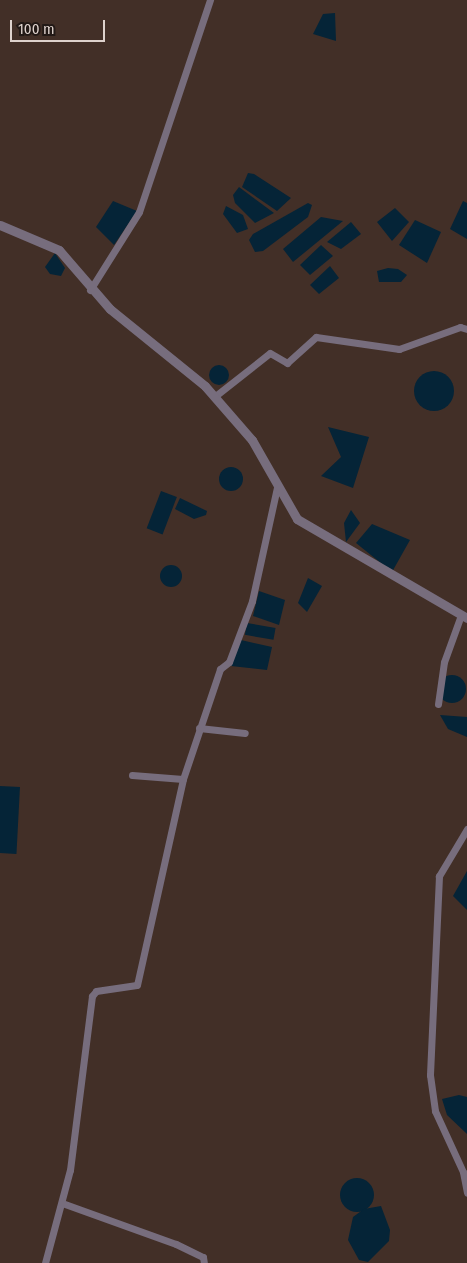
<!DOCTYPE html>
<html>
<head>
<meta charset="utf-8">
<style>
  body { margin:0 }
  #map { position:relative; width:467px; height:1263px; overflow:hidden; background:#422f27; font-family:"Fira Sans Condensed",sans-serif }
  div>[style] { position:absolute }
  .water>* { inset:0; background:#052437; transform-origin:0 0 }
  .round { border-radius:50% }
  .minor>* { height:7px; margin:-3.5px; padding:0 3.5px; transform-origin:3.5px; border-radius:3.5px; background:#776d7d }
  .tertiary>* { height:9px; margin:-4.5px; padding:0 4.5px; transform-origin:4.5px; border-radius:4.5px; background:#776d7d }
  span { translate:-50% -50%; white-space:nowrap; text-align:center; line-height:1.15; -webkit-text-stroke:4px #221916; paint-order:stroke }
  .scale { position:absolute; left:10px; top:20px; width:95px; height:22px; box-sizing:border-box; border:2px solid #ded2cd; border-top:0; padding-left:6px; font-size:15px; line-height:18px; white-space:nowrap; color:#ded2cd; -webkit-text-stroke:4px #221916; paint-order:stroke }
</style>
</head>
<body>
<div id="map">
  <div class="water">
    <div style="clip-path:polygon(335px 13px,336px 41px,313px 34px,323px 14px)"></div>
    <div style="clip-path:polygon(248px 173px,254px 174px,291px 198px,277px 211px,242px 187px)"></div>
    <div style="clip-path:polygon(239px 187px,274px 213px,255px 223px,235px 203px,233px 195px)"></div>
    <div style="clip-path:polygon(113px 201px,137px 211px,114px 245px,96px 227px)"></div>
    <div style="clip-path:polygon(463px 201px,467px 203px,467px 239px,450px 229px)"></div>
    <div style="clip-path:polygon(308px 203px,312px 205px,308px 217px,263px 251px,255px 252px,249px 240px,253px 234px)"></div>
    <div style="clip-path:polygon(226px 206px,243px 215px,248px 229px,237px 233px,223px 214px)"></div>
    <div style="clip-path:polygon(395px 208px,409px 222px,392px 241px,377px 222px)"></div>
    <div style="clip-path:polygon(321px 217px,343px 221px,293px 262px,283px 249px)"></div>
    <div style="clip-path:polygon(415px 220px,441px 232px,427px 263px,399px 245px)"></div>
    <div style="clip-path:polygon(351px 222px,361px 234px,341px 249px,327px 242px)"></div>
    <div style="clip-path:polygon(321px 245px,333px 256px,310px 275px,300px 265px)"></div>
    <div style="clip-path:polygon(55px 253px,65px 268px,61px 276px,50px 274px,45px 267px)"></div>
    <div style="clip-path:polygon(330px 266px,339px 278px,319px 294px,310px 285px)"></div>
    <div style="clip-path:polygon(388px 268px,398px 269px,407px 275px,401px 282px,379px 282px,377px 271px)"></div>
    <div class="round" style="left:209px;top:365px;width:20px;height:20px"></div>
    <div class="round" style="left:414px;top:371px;width:40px;height:40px"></div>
    <div style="clip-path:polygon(328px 427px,369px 437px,353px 488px,321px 476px,341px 457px)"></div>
    <div class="round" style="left:219px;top:467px;width:24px;height:24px"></div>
    <div style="left:161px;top:491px;width:17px;height:40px;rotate:21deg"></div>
    <div style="clip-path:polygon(180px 498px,207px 511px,206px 515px,194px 519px,175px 509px)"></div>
    <div style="clip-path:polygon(351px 510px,360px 523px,346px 542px,344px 523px)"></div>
    <div style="clip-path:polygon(372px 524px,410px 540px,392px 572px,356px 543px)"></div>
    <div class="round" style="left:160px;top:565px;width:22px;height:22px"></div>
    <div style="clip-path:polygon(308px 578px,322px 586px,307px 612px,298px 603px)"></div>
    <div style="clip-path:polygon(259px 591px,285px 600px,279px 625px,253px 616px)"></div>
    <div style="left:247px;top:623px;width:29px;height:12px;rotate:10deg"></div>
    <div style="clip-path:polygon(241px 640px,272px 647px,267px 670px,231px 666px)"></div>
    <div class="round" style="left:438px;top:675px;width:28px;height:28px"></div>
    <div style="clip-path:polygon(440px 715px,467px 717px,467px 737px,448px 729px)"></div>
    <div style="left:0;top:786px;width:20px;height:67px;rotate:3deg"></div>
    <div style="clip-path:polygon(467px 871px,467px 910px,453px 896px)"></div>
    <div style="clip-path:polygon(459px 1095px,467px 1097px,467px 1134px,447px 1115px,442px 1099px)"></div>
    <div class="round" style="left:340px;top:1178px;width:34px;height:34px"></div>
    <div style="clip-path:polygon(381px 1206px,390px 1230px,389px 1241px,368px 1262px,359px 1260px,348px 1240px,353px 1217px,364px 1209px)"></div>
  </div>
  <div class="minor">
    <div style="left:90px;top:290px;width:92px;rotate:-57.9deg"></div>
    <div style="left:139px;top:212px;width:224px;rotate:-71.5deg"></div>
    <div style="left:214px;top:397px;width:71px;rotate:-38.2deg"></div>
    <div style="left:270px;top:353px;width:20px;rotate:30deg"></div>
    <div style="left:287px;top:363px;width:39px;rotate:-42deg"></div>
    <div style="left:316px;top:337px;width:84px;rotate:8.2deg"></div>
    <div style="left:399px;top:349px;width:65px;rotate:-19.8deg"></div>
    <div style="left:460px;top:327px;width:7px;rotate:16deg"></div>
    <div style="left:438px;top:704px;width:42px;rotate:-81.9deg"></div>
    <div style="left:444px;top:662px;width:50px;rotate:-70.1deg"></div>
    <div style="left:199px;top:728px;width:46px;rotate:6.2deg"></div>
    <div style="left:132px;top:775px;width:51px;rotate:4.5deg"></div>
    <div style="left:467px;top:829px;width:55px;rotate:120.8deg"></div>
    <div style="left:439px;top:876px;width:199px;rotate:92.6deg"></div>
    <div style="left:430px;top:1075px;width:36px;rotate:82deg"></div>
    <div style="left:435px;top:1111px;width:67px;rotate:65.3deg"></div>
    <div style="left:463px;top:1172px;width:21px;rotate:79deg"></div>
    <div style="left:62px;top:1203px;width:121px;rotate:19.8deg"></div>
    <div style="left:176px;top:1244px;width:30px;rotate:26deg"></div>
    <div style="left:203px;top:1257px;width:6px;rotate:81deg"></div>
    <div style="left:45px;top:1263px;width:96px;rotate:-75deg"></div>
    <div style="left:70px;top:1170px;width:175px;rotate:-82.8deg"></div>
    <div style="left:92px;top:996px;width:6px;rotate:-51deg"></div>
    <div style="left:96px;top:991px;width:41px;rotate:-8.3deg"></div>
    <div style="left:137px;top:985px;width:211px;rotate:-77.4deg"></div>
    <div style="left:183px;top:779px;width:116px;rotate:-71.4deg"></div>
    <div style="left:220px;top:669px;width:11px;rotate:-38deg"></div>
    <div style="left:229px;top:662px;width:65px;rotate:-69.3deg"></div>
    <div style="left:252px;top:601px;width:117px;rotate:-77.6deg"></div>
  </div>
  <div class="tertiary">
    <div style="left:0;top:225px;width:64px;rotate:23deg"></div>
    <div style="left:59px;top:250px;width:78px;rotate:49.2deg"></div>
    <div style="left:110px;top:309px;width:122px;rotate:39deg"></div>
    <div style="left:205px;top:386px;width:72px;rotate:49deg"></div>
    <div style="left:252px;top:440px;width:91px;rotate:60.3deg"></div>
    <div style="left:297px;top:519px;width:197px;rotate:30.2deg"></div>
  </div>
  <div class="scale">100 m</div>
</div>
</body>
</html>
